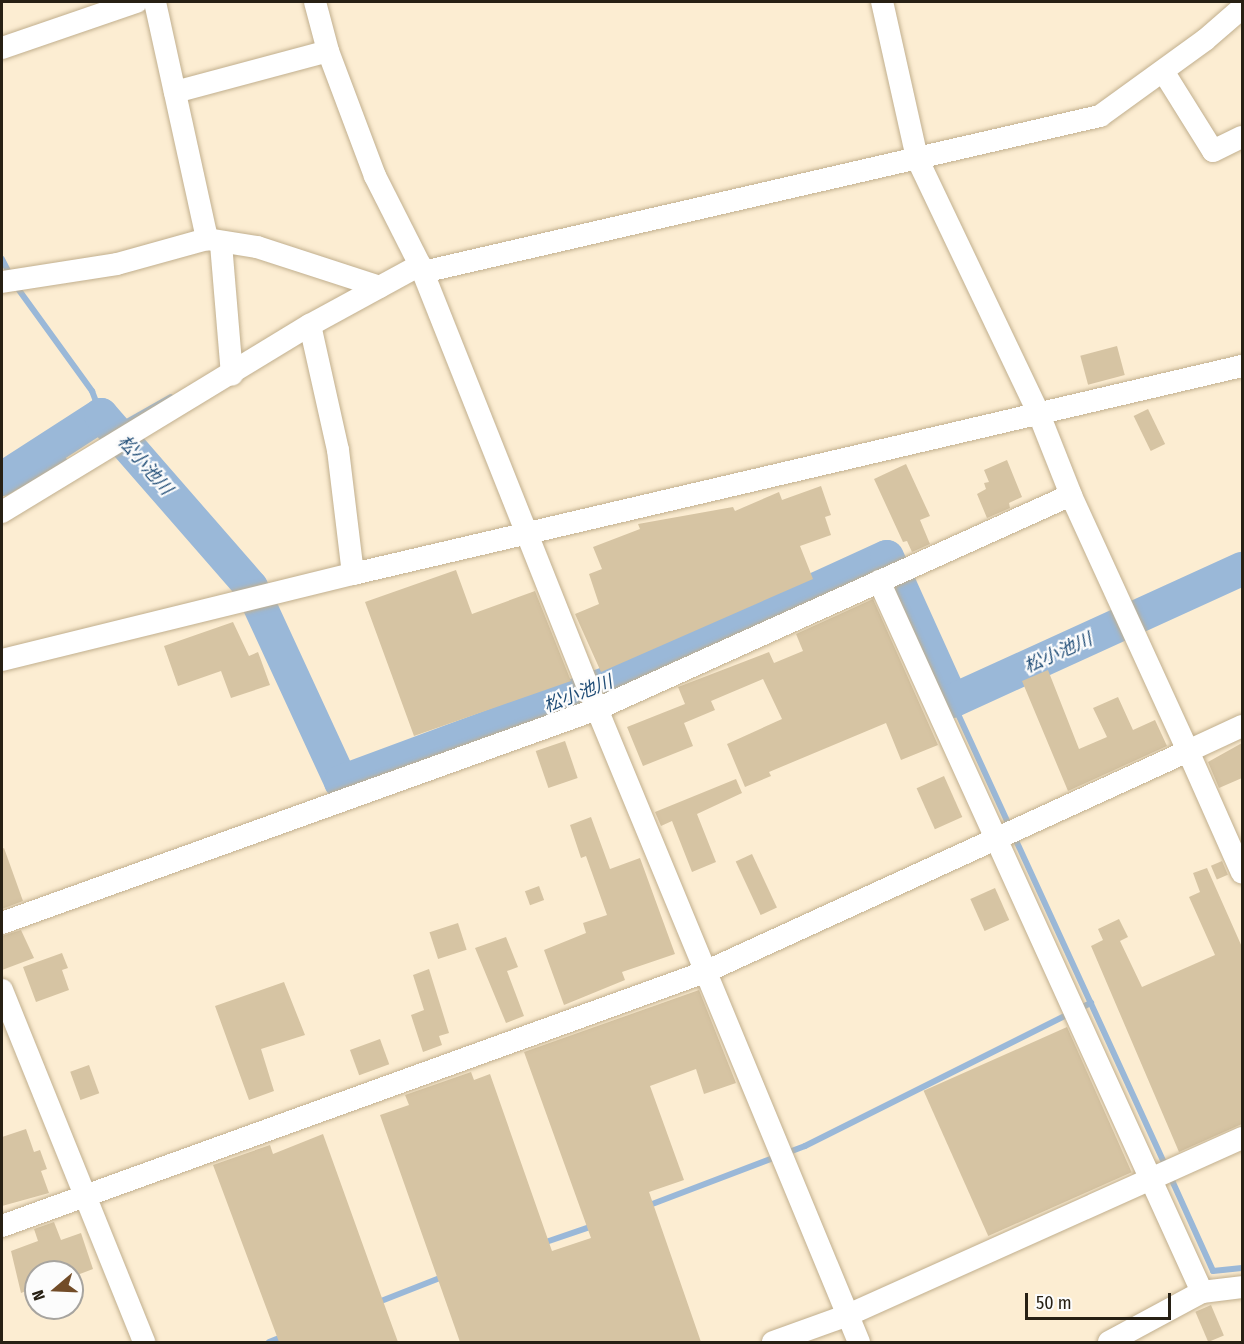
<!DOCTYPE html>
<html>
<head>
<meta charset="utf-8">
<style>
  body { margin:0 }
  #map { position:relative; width:1244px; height:1344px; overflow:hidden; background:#fcedd2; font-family:"Fira Sans Condensed","Noto Sans JP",sans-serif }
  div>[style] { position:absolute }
  .stream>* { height:6px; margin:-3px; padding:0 3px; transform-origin:3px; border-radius:3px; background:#9ab8d8 }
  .river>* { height:34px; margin:-17px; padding:0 17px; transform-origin:17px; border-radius:17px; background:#9ab8d8 }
  .building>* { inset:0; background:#d6c4a3; transform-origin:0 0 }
  .roads { filter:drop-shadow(0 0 2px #c1af8e) drop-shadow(0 0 2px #c1af8e) }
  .minor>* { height:22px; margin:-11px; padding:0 11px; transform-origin:11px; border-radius:11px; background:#fff }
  span { translate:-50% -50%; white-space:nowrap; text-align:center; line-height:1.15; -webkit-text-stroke:4.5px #fcfcfc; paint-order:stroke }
  .water-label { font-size:18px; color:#1f4c76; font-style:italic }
  .frame { position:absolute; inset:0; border:3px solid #272014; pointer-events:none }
  .north { position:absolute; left:24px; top:1260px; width:60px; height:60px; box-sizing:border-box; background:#fcfcfc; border:2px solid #a7a49f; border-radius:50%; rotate:251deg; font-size:16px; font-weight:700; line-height:24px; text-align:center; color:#272014 }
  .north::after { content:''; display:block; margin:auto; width:21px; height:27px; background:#724c28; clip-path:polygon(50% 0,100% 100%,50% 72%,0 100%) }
  .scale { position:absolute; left:1025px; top:1293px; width:146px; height:27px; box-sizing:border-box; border:3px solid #272014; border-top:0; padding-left:8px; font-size:18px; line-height:21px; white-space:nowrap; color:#272014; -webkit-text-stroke:4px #fcfcfc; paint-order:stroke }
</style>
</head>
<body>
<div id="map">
  <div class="stream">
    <div style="left:2px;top:259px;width:20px;rotate:63deg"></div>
    <div style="left:16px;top:286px;width:130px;rotate:54.1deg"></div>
    <div style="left:92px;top:391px;width:26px;rotate:69deg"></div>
    <div style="left:109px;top:432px;width:71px;rotate:-29.4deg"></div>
    <div style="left:20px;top:486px;width:51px;rotate:-30.6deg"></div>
    <div style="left:952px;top:701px;width:513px;rotate:65.33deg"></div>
    <div style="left:1170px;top:1176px;width:104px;rotate:65.6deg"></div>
    <div style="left:1213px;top:1271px;width:29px;rotate:-6deg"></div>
    <div style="left:647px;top:1206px;width:169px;rotate:-20.8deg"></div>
    <div style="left:805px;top:1146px;width:320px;rotate:-26.6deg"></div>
    <div style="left:543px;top:1243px;width:53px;rotate:-18.8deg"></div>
    <div style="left:376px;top:1303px;width:74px;rotate:-21.4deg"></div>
    <div style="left:269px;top:1342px;width:17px;rotate:-21deg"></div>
  </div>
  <div class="river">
    <div style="left:2px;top:479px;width:118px;rotate:-32.9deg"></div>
    <div style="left:101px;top:415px;width:228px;rotate:48.9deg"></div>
    <div style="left:251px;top:587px;width:215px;rotate:65.2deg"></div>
    <div style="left:341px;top:782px;width:296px;rotate:-20.3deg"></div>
    <div style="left:619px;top:679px;width:294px;rotate:-24.5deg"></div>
    <div style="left:887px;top:557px;width:158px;rotate:65.7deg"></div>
    <div style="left:952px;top:701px;width:319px;rotate:-24.5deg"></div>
  </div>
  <div class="building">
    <div style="left:1117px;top:346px;width:30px;height:38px;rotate:75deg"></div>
    <div style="left:1148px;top:409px;width:39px;height:16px;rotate:64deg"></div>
    <div style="clip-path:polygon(1007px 460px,1022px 497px,1009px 503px,1010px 508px,987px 518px,977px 494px,986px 489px,984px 483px,989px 482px,984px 470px)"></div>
    <div style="clip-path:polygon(906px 464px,930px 516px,920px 520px,930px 544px,912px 552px,907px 541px,903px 542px,874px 479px)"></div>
    <div style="clip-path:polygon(821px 486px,831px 515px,825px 517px,831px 535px,800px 546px,813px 579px,601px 672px,575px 614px,599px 604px,589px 574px,602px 569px,593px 547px,640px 529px,638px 524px,733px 507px,735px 511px,779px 492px,782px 500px)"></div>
    <div style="clip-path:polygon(456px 570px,472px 614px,535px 591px,571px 681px,414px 736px,365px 602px)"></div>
    <div style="clip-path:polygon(873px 599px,938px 745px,901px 760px,886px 723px,769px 772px,771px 776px,745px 787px,727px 744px,782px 719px,763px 679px,711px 701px,715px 710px,684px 723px,693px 746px,643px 766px,627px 727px,685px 704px,678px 687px,769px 652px,774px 663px,803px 651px,796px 634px)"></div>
    <div style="clip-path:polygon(233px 622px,249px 656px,258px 652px,270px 685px,231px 698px,221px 671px,178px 686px,164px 646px)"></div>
    <div style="clip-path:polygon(1048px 670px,1079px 749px,1107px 737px,1093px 708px,1118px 697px,1133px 730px,1155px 720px,1167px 746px,1068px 791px,1022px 681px)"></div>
    <div style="left:565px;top:741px;width:39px;height:31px;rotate:71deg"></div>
    <div style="clip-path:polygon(1242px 743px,1242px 778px,1219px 788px,1208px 762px)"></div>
    <div style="left:944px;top:776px;width:45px;height:30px;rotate:66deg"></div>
    <div style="clip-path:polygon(736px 779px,742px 793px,697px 814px,716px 862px,692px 872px,672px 821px,661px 826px,655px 812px)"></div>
    <div style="clip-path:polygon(591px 817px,610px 869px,640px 858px,675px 954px,622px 972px,625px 980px,564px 1005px,544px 950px,586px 933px,583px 923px,607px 915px,586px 856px,581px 858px,570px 825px)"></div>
    <div style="clip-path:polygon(4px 848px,23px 901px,2px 909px,2px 849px)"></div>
    <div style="left:752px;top:854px;width:59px;height:18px;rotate:65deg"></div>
    <div style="left:1222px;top:861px;width:15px;height:12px;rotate:67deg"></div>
    <div style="clip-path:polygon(1207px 868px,1242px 947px,1242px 1124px,1179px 1152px,1091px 946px,1103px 940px,1098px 929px,1119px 919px,1128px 937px,1120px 941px,1142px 987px,1215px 955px,1189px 897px,1200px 892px,1193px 873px)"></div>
    <div style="left:539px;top:886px;width:15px;height:15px;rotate:70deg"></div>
    <div style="left:995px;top:888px;width:35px;height:27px;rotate:66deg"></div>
    <div style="left:458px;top:923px;width:28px;height:30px;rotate:72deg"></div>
    <div style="clip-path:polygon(21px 930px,34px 958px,2px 970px,2px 936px)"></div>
    <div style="clip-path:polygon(506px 937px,518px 967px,507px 971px,524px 1016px,506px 1023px,475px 948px)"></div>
    <div style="clip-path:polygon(62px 953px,68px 968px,62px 970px,69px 990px,36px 1002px,23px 967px)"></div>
    <div style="clip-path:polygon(429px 969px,449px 1033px,439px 1036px,442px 1045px,423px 1052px,411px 1015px,424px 1010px,413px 975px)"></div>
    <div style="clip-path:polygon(284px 982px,305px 1035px,261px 1049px,274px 1091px,249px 1100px,215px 1006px)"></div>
    <div style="clip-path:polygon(699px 990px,736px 1083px,704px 1094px,696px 1069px,650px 1086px,684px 1180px,649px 1192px,701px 1342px,460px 1342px,380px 1115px,409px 1105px,405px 1095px,471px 1072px,474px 1080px,490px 1074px,552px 1251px,591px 1238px,524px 1052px)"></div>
    <div style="left:1067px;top:1027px;width:159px;height:157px;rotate:66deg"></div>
    <div style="left:380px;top:1039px;width:27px;height:32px;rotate:70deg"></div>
    <div style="left:89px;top:1065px;width:30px;height:20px;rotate:70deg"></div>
    <div style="clip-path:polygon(26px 1129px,34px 1152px,40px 1150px,47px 1169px,41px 1171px,49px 1193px,2px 1206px,2px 1137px)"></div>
    <div style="clip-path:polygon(323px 1134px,387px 1312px,398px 1342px,279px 1342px,213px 1165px,270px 1145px,273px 1154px)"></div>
    <div style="clip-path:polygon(54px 1222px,61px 1240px,81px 1233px,93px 1269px,72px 1277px,72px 1272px,36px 1272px,36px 1287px,21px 1293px,11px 1251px,38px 1241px,34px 1229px)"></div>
    <div style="left:1211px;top:1305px;width:33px;height:17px;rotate:67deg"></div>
  </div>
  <div class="roads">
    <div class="minor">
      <div style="left:155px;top:2px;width:243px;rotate:77.6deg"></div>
      <div style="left:315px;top:2px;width:51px;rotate:75.1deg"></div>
      <div style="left:328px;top:51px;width:134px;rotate:69.4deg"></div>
      <div style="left:375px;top:176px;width:100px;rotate:63.2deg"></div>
      <div style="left:420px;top:265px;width:478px;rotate:68.3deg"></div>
      <div style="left:597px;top:709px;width:685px;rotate:67.52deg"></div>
      <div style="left:2px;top:48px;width:142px;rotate:-18.9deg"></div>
      <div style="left:1163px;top:71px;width:94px;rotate:58deg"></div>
      <div style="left:1213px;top:151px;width:32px;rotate:-26deg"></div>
      <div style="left:175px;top:92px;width:158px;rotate:-15deg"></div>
      <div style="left:221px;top:244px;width:131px;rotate:85.2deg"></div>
      <div style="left:423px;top:272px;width:695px;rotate:-12.98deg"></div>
      <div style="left:1100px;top:116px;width:130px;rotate:-35.9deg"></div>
      <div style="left:1205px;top:40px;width:49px;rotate:-40.9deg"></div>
      <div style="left:2px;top:282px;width:116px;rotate:-8.9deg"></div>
      <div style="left:117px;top:264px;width:93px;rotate:-15.5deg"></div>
      <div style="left:207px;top:239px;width:51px;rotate:9.1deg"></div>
      <div style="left:257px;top:247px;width:129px;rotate:18deg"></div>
      <div style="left:310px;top:325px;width:128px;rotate:77.4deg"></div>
      <div style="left:338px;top:450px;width:125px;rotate:83.1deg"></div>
      <div style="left:2px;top:512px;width:360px;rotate:-31.3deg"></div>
      <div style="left:310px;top:325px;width:125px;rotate:-28.6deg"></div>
      <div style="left:879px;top:581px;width:781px;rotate:65.57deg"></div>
      <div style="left:2px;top:660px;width:361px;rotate:-13.8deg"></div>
      <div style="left:353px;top:574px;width:913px;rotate:-13.17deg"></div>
      <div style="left:1242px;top:726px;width:60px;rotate:155.2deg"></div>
      <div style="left:1188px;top:751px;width:133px;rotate:66.1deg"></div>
      <div style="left:2px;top:923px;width:632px;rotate:-19.78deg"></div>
      <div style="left:597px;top:709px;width:520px;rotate:-24.3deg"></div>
      <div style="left:1071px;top:495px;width:87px;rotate:-111.6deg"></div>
      <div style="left:1039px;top:414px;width:284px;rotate:-115.5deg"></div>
      <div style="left:917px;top:158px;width:160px;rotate:-102.6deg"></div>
      <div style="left:2px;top:990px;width:380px;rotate:68deg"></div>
      <div style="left:2px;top:1226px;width:747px;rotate:-19.87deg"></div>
      <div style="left:705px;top:972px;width:531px;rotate:-24.59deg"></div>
      <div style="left:1188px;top:751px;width:281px;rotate:-114.6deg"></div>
      <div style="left:773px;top:1342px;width:80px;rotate:-19.8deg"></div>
      <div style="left:848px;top:1315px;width:432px;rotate:-24.2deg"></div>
      <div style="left:1109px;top:1342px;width:106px;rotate:-28.3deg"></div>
      <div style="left:1202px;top:1292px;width:40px;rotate:-7.1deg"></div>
    </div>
  </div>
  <div class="water-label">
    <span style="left:145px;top:465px;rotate:49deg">松小池川</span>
    <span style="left:1058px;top:653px;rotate:-24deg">松小池川</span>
    <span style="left:578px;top:694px;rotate:-21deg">松小池川</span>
  </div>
  <div class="frame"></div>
  <div class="north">N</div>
  <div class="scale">50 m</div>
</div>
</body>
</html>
